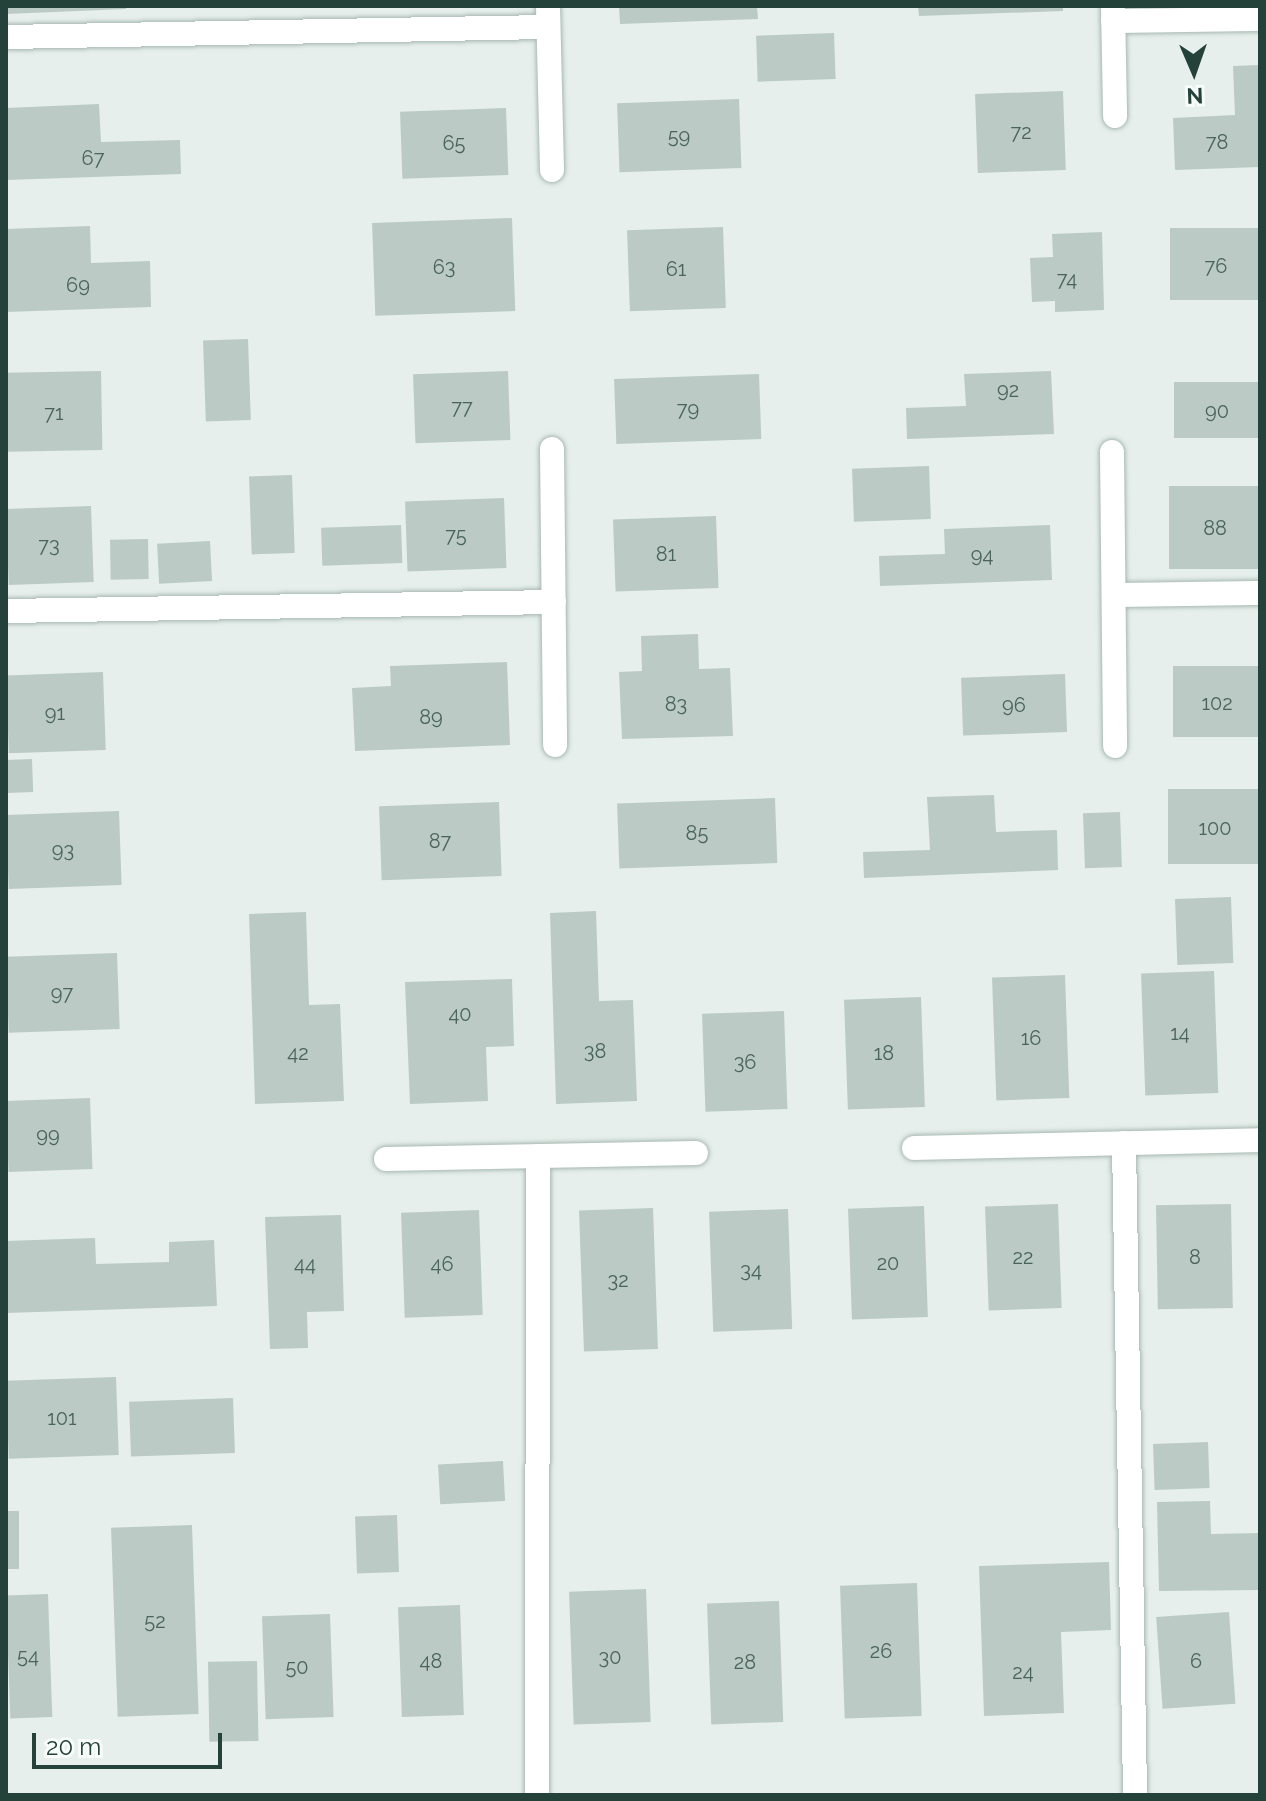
<!DOCTYPE html>
<html>
<head>
<meta charset="utf-8">
<style>
  body { margin:0 }
  #map { position:relative; width:1266px; height:1801px; overflow:hidden; background:#e6efeb; font-family:Raleway,sans-serif }
  div>[style] { position:absolute }
  .building>* { inset:0; background:#bbcac4; transform-origin:0 0 }
  .roads { filter:drop-shadow(0 0 2px #a8b8b2) drop-shadow(0 0 2px #a8b8b2) }
  .service>* { height:24px; margin:-12px; padding:0 12px; transform-origin:12px; border-radius:12px; background:#fff }
  span { translate:-50% -50%; white-space:nowrap; text-align:center; line-height:1.15; -webkit-text-stroke:8px #f7fbf9; paint-order:stroke }
  .number-label { font-size:20px; color:#4a645c }
  .number-label span { -webkit-text-stroke-width:0 }
  .frame { position:absolute; inset:0; border:8px solid #24423a; pointer-events:none }
  .north { position:absolute; left:1154px; top:32px; width:80px; height:80px; -webkit-text-stroke:6px #f7fbf9; paint-order:stroke; rotate:178deg; font-size:22px; font-weight:700; line-height:32px; text-align:center; color:#24423a }
  .north::after { content:''; display:block; margin:auto; width:28px; height:36px; background:#24423a; clip-path:polygon(50% 0,100% 100%,50% 72%,0 100%) }
  .scale { position:absolute; left:32px; top:1733px; width:190px; height:36px; box-sizing:border-box; border:4px solid #24423a; border-top:0; padding-left:10px; font-size:24px; line-height:28px; white-space:nowrap; color:#24423a; -webkit-text-stroke:6px #f7fbf9; paint-order:stroke }
</style>
</head>
<body>
<div id="map">
  <div class="building">
    <div style="clip-path:polygon(6px 6px,126px 6px,126px 9px,6px 14px)"></div>
    <div style="clip-path:polygon(619px 6px,757px 6px,758px 19px,620px 24px)"></div>
    <div style="clip-path:polygon(918px 6px,1063px 6px,1063px 11px,919px 16px)"></div>
    <div style="left:834px;top:33px;width:46px;height:78px;rotate:88deg"></div>
    <div style="clip-path:polygon(1260px 65px,1260px 167px,1175px 170px,1173px 118px,1235px 115px,1233px 66px)"></div>
    <div style="left:1063px;top:91px;width:79px;height:88px;rotate:88deg"></div>
    <div style="left:739px;top:99px;width:69px;height:122px;rotate:88deg"></div>
    <div style="clip-path:polygon(99px 104px,101px 142px,180px 140px,181px 174px,6px 180px,6px 108px)"></div>
    <div style="left:506px;top:108px;width:67px;height:106px;rotate:88deg"></div>
    <div style="left:512px;top:218px;width:93px;height:140px;rotate:88deg"></div>
    <div style="clip-path:polygon(90px 226px,91px 263px,150px 261px,151px 307px,6px 312px,6px 229px)"></div>
    <div style="left:723px;top:227px;width:81px;height:96px;rotate:88deg"></div>
    <div style="left:1260px;top:228px;width:72px;height:90px;rotate:90deg"></div>
    <div style="clip-path:polygon(1102px 232px,1104px 310px,1055px 312px,1055px 301px,1032px 302px,1030px 258px,1053px 257px,1052px 234px)"></div>
    <div style="left:248px;top:339px;width:81px;height:45px;rotate:88deg"></div>
    <div style="left:101px;top:371px;width:79px;height:95px;rotate:89deg"></div>
    <div style="left:508px;top:371px;width:69px;height:95px;rotate:88deg"></div>
    <div style="clip-path:polygon(1051px 371px,1054px 434px,907px 439px,906px 408px,966px 406px,964px 374px)"></div>
    <div style="left:759px;top:374px;width:65px;height:145px;rotate:88deg"></div>
    <div style="left:1260px;top:382px;width:56px;height:86px;rotate:90deg"></div>
    <div style="left:929px;top:466px;width:53px;height:77px;rotate:88deg"></div>
    <div style="left:292px;top:475px;width:78px;height:43px;rotate:88deg"></div>
    <div style="left:1260px;top:486px;width:83px;height:91px;rotate:90deg"></div>
    <div style="left:504px;top:498px;width:70px;height:99px;rotate:88deg"></div>
    <div style="left:91px;top:506px;width:76px;height:85px;rotate:88deg"></div>
    <div style="left:716px;top:516px;width:72px;height:103px;rotate:88deg"></div>
    <div style="left:401px;top:525px;width:38px;height:80px;rotate:88deg"></div>
    <div style="clip-path:polygon(1050px 525px,1052px 580px,880px 586px,879px 556px,945px 554px,944px 529px)"></div>
    <div style="left:148px;top:539px;width:40px;height:38px;rotate:89deg"></div>
    <div style="left:210px;top:541px;width:40px;height:53px;rotate:87deg"></div>
    <div style="clip-path:polygon(698px 634px,699px 669px,730px 668px,733px 736px,622px 739px,619px 672px,642px 671px,641px 636px)"></div>
    <div style="clip-path:polygon(507px 662px,510px 745px,355px 751px,352px 688px,391px 686px,390px 666px)"></div>
    <div style="left:1260px;top:666px;width:71px;height:87px;rotate:90deg"></div>
    <div style="left:103px;top:672px;width:78px;height:97px;rotate:88deg"></div>
    <div style="left:1065px;top:674px;width:58px;height:104px;rotate:88deg"></div>
    <div style="left:32px;top:759px;width:33px;height:26px;rotate:88deg"></div>
    <div style="left:1260px;top:789px;width:75px;height:92px;rotate:90deg"></div>
    <div style="clip-path:polygon(994px 795px,996px 832px,1057px 830px,1058px 870px,864px 878px,863px 852px,930px 850px,927px 797px)"></div>
    <div style="left:775px;top:798px;width:65px;height:158px;rotate:88deg"></div>
    <div style="left:499px;top:802px;width:74px;height:120px;rotate:88deg"></div>
    <div style="left:119px;top:811px;width:74px;height:113px;rotate:88deg"></div>
    <div style="left:1120px;top:812px;width:55px;height:37px;rotate:88deg"></div>
    <div style="left:1231px;top:897px;width:66px;height:56px;rotate:88deg"></div>
    <div style="clip-path:polygon(596px 911px,599px 1001px,633px 1000px,637px 1101px,556px 1104px,550px 913px)"></div>
    <div style="clip-path:polygon(306px 912px,309px 1005px,340px 1004px,344px 1101px,255px 1104px,249px 914px)"></div>
    <div style="left:117px;top:953px;width:76px;height:111px;rotate:88deg"></div>
    <div style="left:1214px;top:971px;width:122px;height:73px;rotate:88deg"></div>
    <div style="left:1065px;top:975px;width:123px;height:73px;rotate:88deg"></div>
    <div style="clip-path:polygon(512px 979px,514px 1046px,486px 1047px,488px 1101px,410px 1104px,405px 982px)"></div>
    <div style="left:921px;top:997px;width:110px;height:77px;rotate:88deg"></div>
    <div style="left:784px;top:1011px;width:98px;height:82px;rotate:88deg"></div>
    <div style="left:90px;top:1098px;width:71px;height:84px;rotate:88deg"></div>
    <div style="left:1058px;top:1204px;width:104px;height:73px;rotate:88deg"></div>
    <div style="left:1231px;top:1204px;width:104px;height:75px;rotate:89deg"></div>
    <div style="left:924px;top:1206px;width:111px;height:76px;rotate:88deg"></div>
    <div style="left:653px;top:1208px;width:141px;height:74px;rotate:88deg"></div>
    <div style="left:788px;top:1209px;width:120px;height:79px;rotate:88deg"></div>
    <div style="left:479px;top:1210px;width:105px;height:78px;rotate:88deg"></div>
    <div style="clip-path:polygon(341px 1215px,344px 1311px,307px 1312px,308px 1348px,270px 1349px,265px 1217px)"></div>
    <div style="clip-path:polygon(95px 1238px,96px 1264px,169px 1262px,169px 1242px,214px 1240px,217px 1306px,6px 1313px,6px 1241px)"></div>
    <div style="left:116px;top:1377px;width:78px;height:110px;rotate:88deg"></div>
    <div style="left:233px;top:1398px;width:55px;height:104px;rotate:88deg"></div>
    <div style="left:1208px;top:1442px;width:46px;height:55px;rotate:88deg"></div>
    <div style="left:503px;top:1461px;width:40px;height:65px;rotate:87deg"></div>
    <div style="clip-path:polygon(1210px 1501px,1211px 1534px,1260px 1533px,1260px 1590px,1159px 1591px,1157px 1502px)"></div>
    <div style="left:6px;top:1511px;width:13px;height:58px"></div>
    <div style="left:397px;top:1515px;width:57px;height:42px;rotate:88deg"></div>
    <div style="left:192px;top:1525px;width:189px;height:81px;rotate:88deg"></div>
    <div style="clip-path:polygon(1109px 1562px,1111px 1630px,1061px 1632px,1064px 1713px,984px 1716px,979px 1566px)"></div>
    <div style="left:917px;top:1583px;width:133px;height:77px;rotate:88deg"></div>
    <div style="left:646px;top:1589px;width:133px;height:77px;rotate:88deg"></div>
    <div style="left:48px;top:1594px;width:123px;height:42px;rotate:88deg"></div>
    <div style="left:779px;top:1601px;width:121px;height:72px;rotate:88deg"></div>
    <div style="left:460px;top:1605px;width:110px;height:62px;rotate:88deg"></div>
    <div style="left:1229px;top:1612px;width:92px;height:73px;rotate:86deg"></div>
    <div style="left:330px;top:1614px;width:103px;height:68px;rotate:88deg"></div>
    <div style="left:257px;top:1661px;width:80px;height:49px;rotate:89deg"></div>
  </div>
  <div class="roads">
    <div class="service">
      <div style="left:548px;top:6px;width:164px;rotate:88.6deg"></div>
      <div style="left:1113px;top:7px;width:109px;rotate:88.9deg"></div>
      <div style="left:1113px;top:21px;width:147px;rotate:-0.8deg"></div>
      <div style="left:6px;top:37px;width:542px;rotate:-1.06deg"></div>
      <div style="left:552px;top:449px;width:296px;rotate:89.4deg"></div>
      <div style="left:1112px;top:452px;width:294px;rotate:89.4deg"></div>
      <div style="left:1114px;top:595px;width:146px;rotate:-0.8deg"></div>
      <div style="left:6px;top:611px;width:548px;rotate:-0.94deg"></div>
      <div style="left:1124px;top:1143px;width:652px;rotate:89.03deg"></div>
      <div style="left:914px;top:1148px;width:346px;rotate:-1.3deg"></div>
      <div style="left:386px;top:1159px;width:310px;rotate:-1.1deg"></div>
      <div style="left:537px;top:1795px;width:639px;rotate:-89.91deg"></div>
    </div>
  </div>
  <div class="number-label">
    <span style="left:1021px;top:132px">72</span>
    <span style="left:679px;top:136px">59</span>
    <span style="left:1217px;top:142px">78</span>
    <span style="left:454px;top:143px">65</span>
    <span style="left:93px;top:158px">67</span>
    <span style="left:1216px;top:266px">76</span>
    <span style="left:444px;top:267px">63</span>
    <span style="left:676px;top:269px">61</span>
    <span style="left:1067px;top:279px">74</span>
    <span style="left:78px;top:285px">69</span>
    <span style="left:1008px;top:390px">92</span>
    <span style="left:462px;top:407px">77</span>
    <span style="left:688px;top:409px">79</span>
    <span style="left:1217px;top:411px">90</span>
    <span style="left:54px;top:413px">71</span>
    <span style="left:1215px;top:528px">88</span>
    <span style="left:456px;top:535px">75</span>
    <span style="left:49px;top:545px">73</span>
    <span style="left:666px;top:554px">81</span>
    <span style="left:982px;top:555px">94</span>
    <span style="left:1217px;top:703px">102</span>
    <span style="left:676px;top:704px">83</span>
    <span style="left:1014px;top:705px">96</span>
    <span style="left:55px;top:713px">91</span>
    <span style="left:431px;top:717px">89</span>
    <span style="left:1215px;top:828px">100</span>
    <span style="left:697px;top:833px">85</span>
    <span style="left:440px;top:841px">87</span>
    <span style="left:63px;top:850px">93</span>
    <span style="left:62px;top:993px">97</span>
    <span style="left:460px;top:1014px">40</span>
    <span style="left:1180px;top:1033px">14</span>
    <span style="left:1031px;top:1038px">16</span>
    <span style="left:595px;top:1051px">38</span>
    <span style="left:298px;top:1053px">42</span>
    <span style="left:884px;top:1053px">18</span>
    <span style="left:745px;top:1062px">36</span>
    <span style="left:48px;top:1135px">99</span>
    <span style="left:1023px;top:1257px">22</span>
    <span style="left:1195px;top:1257px">8</span>
    <span style="left:888px;top:1263px">20</span>
    <span style="left:305px;top:1264px">44</span>
    <span style="left:442px;top:1264px">46</span>
    <span style="left:751px;top:1270px">34</span>
    <span style="left:618px;top:1280px">32</span>
    <span style="left:62px;top:1418px">101</span>
    <span style="left:155px;top:1621px">52</span>
    <span style="left:881px;top:1651px">26</span>
    <span style="left:28px;top:1656px">54</span>
    <span style="left:610px;top:1657px">30</span>
    <span style="left:431px;top:1661px">48</span>
    <span style="left:1196px;top:1661px">6</span>
    <span style="left:745px;top:1662px">28</span>
    <span style="left:297px;top:1667px">50</span>
    <span style="left:1023px;top:1672px">24</span>
  </div>
  <div class="frame"></div>
  <div class="north">N</div>
  <div class="scale">20 m</div>
</div>
</body>
</html>
